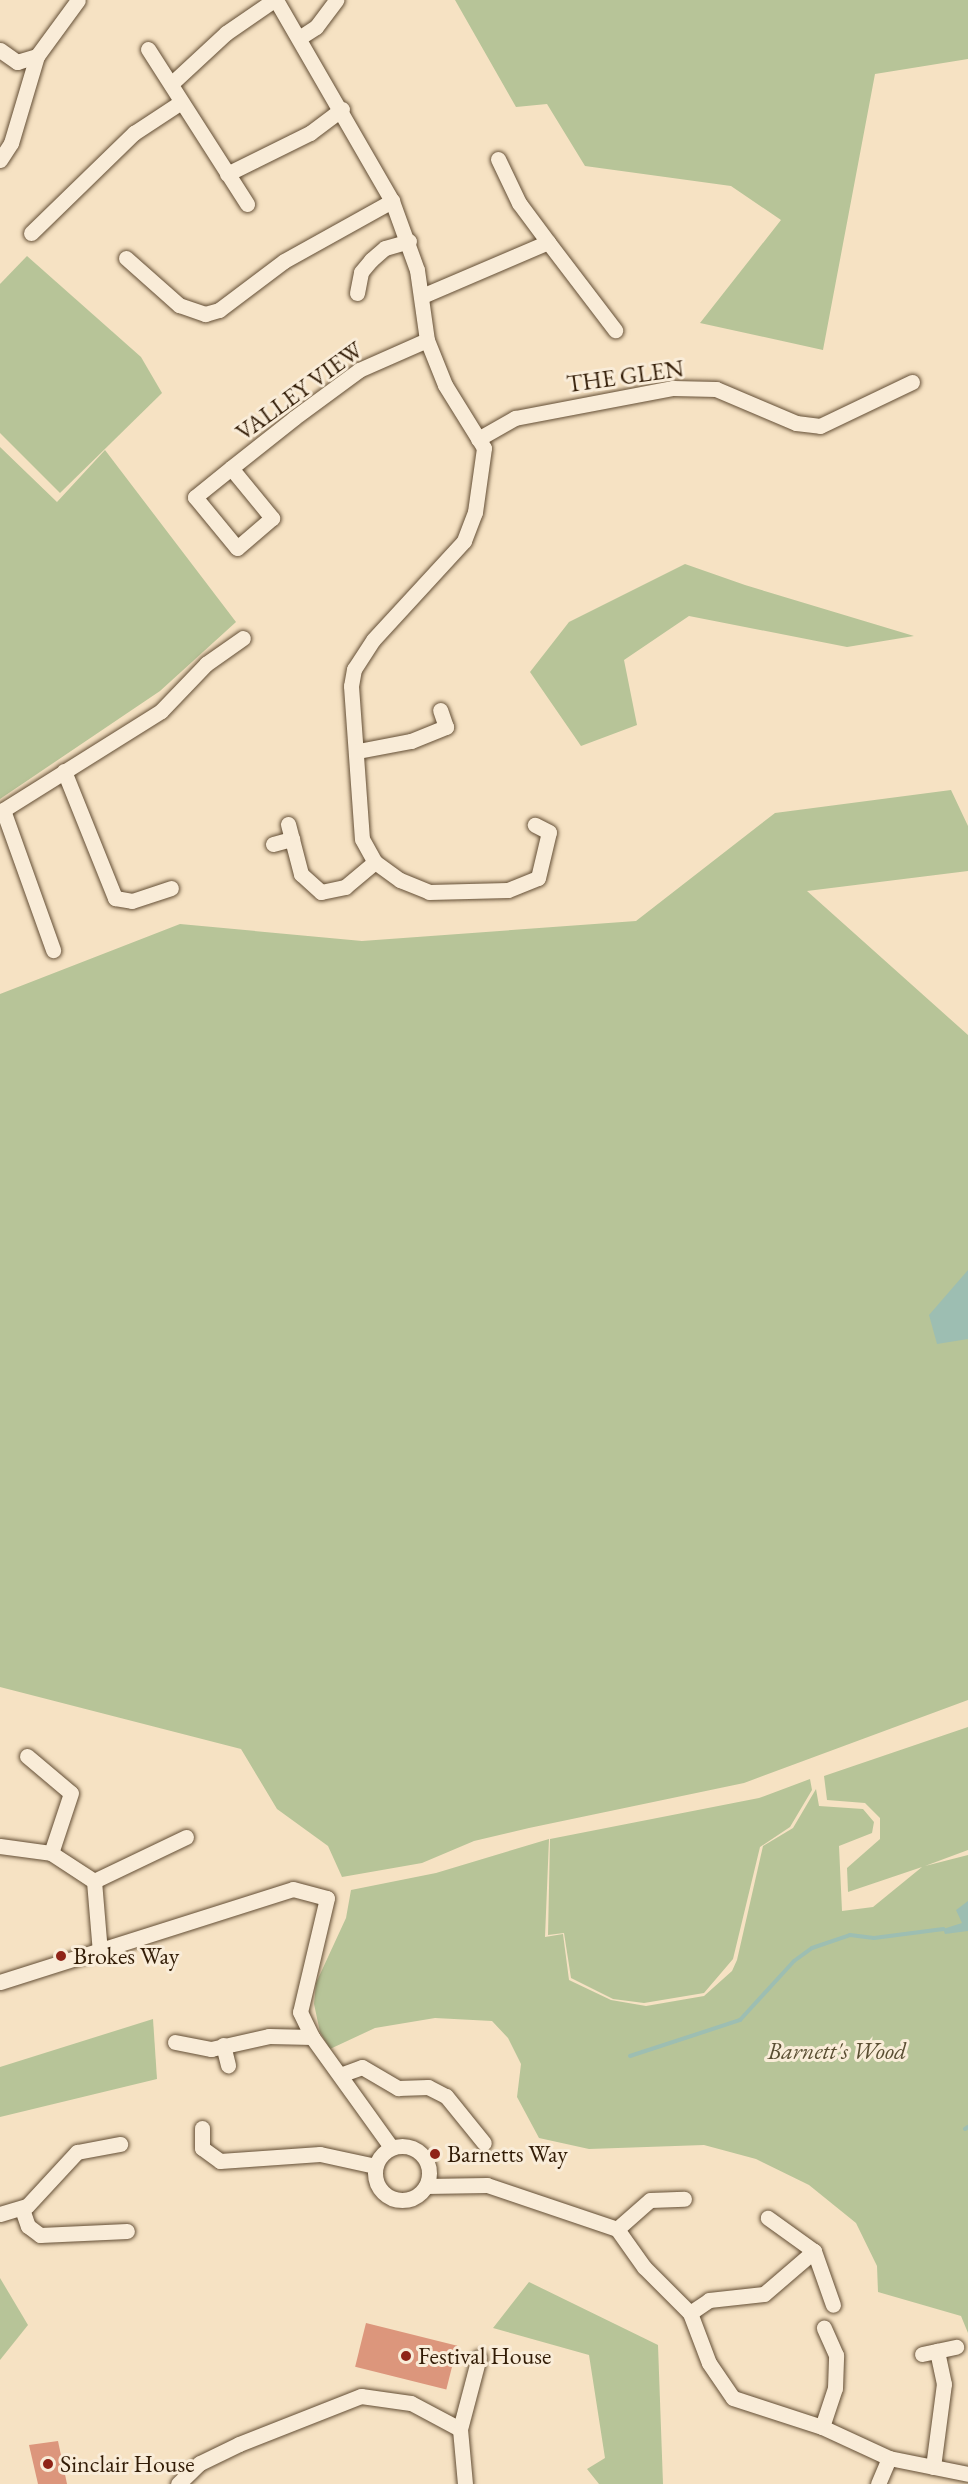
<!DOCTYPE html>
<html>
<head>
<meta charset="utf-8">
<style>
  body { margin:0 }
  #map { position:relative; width:968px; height:2484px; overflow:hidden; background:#f6e2c3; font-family:"EB Garamond",serif }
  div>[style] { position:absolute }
  .green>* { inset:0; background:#b7c498 }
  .water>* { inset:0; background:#9dbeb2 }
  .stream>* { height:4px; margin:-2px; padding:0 2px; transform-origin:2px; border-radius:2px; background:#9dbeb2 }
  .building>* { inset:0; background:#dc967c; transform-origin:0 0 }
  .roads { filter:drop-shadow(0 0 2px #634e35) drop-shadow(0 0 2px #634e35) }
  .minor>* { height:15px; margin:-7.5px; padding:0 7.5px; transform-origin:7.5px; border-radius:7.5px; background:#f9ecd8 }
  .minor>.ring { margin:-7.5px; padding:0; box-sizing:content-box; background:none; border:15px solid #f9ecd8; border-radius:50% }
  .dots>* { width:16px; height:16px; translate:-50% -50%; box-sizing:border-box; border:3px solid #f9ecd8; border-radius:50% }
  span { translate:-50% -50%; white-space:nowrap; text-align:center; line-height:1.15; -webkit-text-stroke:6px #f9ecd8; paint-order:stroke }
  .street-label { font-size:24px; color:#321c06 }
  .poi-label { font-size:24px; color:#321c06 }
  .left { translate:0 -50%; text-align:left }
  .park-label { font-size:24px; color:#5a4e32; font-style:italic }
</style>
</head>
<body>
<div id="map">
  <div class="green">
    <div style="clip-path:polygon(455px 0,968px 0,968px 59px,875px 74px,823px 350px,700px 323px,781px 220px,731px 186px,585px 166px,547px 104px,516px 107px)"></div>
    <div style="clip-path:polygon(27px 256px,141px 357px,162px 393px,60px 493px,0 433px,0 284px)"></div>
    <div style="clip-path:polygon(0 447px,57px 502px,105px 450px,236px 622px,160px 691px,0 799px)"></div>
    <div style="clip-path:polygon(685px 564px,745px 585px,914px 636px,847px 647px,689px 616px,624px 660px,637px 725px,581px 746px,530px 672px,569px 622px)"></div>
    <div style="clip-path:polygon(951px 790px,968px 826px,968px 871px,807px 891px,968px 1035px,968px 1700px,744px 1783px,529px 1828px,474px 1841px,422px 1863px,342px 1877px,328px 1846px,277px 1809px,241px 1749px,0 1687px,0 994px,180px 924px,362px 941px,636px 921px,775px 813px)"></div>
    <div style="clip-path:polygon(968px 1727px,968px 1850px,925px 1866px,968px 1855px,968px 2333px,961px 2316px,878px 2292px,877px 2266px,856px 2223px,809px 2185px,756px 2159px,704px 2145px,589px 2149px,539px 2138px,517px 2097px,521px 2064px,508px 2038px,492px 2021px,435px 2018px,375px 2028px,330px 2049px,320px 2032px,314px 2004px,316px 1983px,346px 1918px,351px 1890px,436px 1873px,549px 1839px,545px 1937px,563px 1934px,569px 1980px,611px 2000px,646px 2006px,704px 1996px,732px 1971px,737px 1960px,763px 1846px,793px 1828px,816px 1789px,819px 1806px,863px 1809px,874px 1822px,872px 1833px,839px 1846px,842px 1911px,873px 1907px,922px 1867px,848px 1892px,847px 1868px,880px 1839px,880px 1818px,865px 1803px,827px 1800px,824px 1776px)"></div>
    <div style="clip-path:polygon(810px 1779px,812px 1790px,790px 1827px,760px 1847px,733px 1959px,704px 1993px,644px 2003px,613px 1999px,571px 1978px,564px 1933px,548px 1935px,550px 1839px,759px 1798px)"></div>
    <div style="clip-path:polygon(153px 2019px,157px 2079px,0 2117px,0 2067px)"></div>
    <div style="clip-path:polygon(0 2278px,28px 2325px,0 2360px)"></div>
    <div style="clip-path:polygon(529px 2282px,658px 2345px,663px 2484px,599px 2484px,587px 2469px,605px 2458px,589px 2355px,493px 2328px)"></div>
  </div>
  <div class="water">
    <div style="clip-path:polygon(968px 1270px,968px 1339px,937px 1344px,929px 1315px)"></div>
    <div style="clip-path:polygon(968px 1901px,968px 1931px,945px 1934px,943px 1929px,962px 1923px,956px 1910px)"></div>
  </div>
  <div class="stream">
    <div style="left:630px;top:2056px;width:116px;rotate:-18.1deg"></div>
    <div style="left:740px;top:2020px;width:80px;rotate:-47.5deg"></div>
    <div style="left:794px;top:1961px;width:22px;rotate:-36deg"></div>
    <div style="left:812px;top:1948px;width:40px;rotate:-18.9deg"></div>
    <div style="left:850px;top:1935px;width:24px;rotate:7deg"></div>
    <div style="left:874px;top:1938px;width:70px;rotate:-7.4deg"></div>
    <div style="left:965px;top:2129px;width:4px;rotate:-34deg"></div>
  </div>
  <div class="building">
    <div style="left:366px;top:2323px;width:94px;height:45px;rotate:14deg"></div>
    <div style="clip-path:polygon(58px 2441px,67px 2484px,38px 2484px,29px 2445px)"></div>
  </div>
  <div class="roads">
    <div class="minor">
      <div style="left:276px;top:0;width:232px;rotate:60deg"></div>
      <div style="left:392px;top:201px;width:73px;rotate:70.1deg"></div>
      <div style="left:417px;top:270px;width:71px;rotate:81.9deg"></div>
      <div style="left:427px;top:340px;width:48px;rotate:68.2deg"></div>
      <div style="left:445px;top:385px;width:74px;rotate:58.2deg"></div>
      <div style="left:484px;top:448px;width:65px;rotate:98deg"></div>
      <div style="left:475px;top:512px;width:31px;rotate:111deg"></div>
      <div style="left:464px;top:541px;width:134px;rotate:132.6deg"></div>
      <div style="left:373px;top:640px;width:35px;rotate:123deg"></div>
      <div style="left:354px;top:669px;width:17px;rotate:100deg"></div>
      <div style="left:351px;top:686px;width:153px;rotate:85.9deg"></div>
      <div style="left:362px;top:839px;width:26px;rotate:61deg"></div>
      <div style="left:375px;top:862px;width:31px;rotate:36deg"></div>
      <div style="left:400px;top:880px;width:31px;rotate:22deg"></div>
      <div style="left:429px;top:892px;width:79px;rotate:-1.5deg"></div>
      <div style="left:508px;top:890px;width:32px;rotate:-22deg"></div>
      <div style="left:538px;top:878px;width:47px;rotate:-76.6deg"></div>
      <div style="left:549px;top:832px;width:16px;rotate:-153deg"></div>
      <div style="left:299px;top:38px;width:20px;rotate:-33deg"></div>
      <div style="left:316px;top:27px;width:34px;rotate:-53deg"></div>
      <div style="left:148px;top:49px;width:184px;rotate:57.4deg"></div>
      <div style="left:0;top:50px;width:21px;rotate:35deg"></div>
      <div style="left:17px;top:62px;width:21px;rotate:-17deg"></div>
      <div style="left:37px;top:56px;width:69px;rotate:-53.8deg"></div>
      <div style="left:171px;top:84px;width:75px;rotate:-42.8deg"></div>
      <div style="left:226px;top:33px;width:58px;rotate:-34.5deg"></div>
      <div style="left:498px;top:159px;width:49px;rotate:64.5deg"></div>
      <div style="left:519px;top:203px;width:49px;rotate:53.4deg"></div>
      <div style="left:0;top:160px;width:20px;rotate:-57deg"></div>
      <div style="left:11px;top:143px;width:91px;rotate:-73.4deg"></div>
      <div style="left:227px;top:174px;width:93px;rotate:-26.3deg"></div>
      <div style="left:310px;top:133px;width:40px;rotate:-37deg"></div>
      <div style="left:31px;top:233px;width:144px;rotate:-44.2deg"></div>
      <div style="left:134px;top:133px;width:56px;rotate:-33.4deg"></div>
      <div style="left:126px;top:258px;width:71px;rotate:41.6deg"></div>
      <div style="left:179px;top:305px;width:28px;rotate:19deg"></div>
      <div style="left:205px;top:314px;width:15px;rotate:-16deg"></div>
      <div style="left:219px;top:310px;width:81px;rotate:-37deg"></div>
      <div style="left:284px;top:261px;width:124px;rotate:-29.1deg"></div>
      <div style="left:357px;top:293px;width:21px;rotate:-79deg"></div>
      <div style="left:361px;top:272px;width:16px;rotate:-50deg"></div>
      <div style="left:371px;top:260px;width:18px;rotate:-41deg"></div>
      <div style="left:385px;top:248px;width:25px;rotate:-16deg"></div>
      <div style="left:422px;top:296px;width:137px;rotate:-23.2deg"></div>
      <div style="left:548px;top:242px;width:111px;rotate:52.7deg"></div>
      <div style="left:478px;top:439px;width:43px;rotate:-29.6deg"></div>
      <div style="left:515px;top:418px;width:161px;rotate:-10.8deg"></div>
      <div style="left:673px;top:388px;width:43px;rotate:1.3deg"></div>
      <div style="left:716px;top:389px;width:87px;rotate:23deg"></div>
      <div style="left:796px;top:423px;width:24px;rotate:7deg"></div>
      <div style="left:820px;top:426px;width:102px;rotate:-25.6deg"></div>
      <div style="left:231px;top:468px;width:65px;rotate:50.6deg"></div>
      <div style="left:272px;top:518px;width:46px;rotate:139.4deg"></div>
      <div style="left:237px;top:548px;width:66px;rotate:-129.5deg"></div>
      <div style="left:195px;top:497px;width:46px;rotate:-38.9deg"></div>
      <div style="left:231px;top:468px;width:80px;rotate:-38.4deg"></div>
      <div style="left:294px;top:418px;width:81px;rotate:-36.4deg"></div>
      <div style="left:359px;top:370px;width:74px;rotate:-23.8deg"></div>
      <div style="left:358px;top:751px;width:54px;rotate:-10.7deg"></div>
      <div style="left:411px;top:741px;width:38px;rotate:-22deg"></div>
      <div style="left:446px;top:727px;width:18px;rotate:-109deg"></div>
      <div style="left:64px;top:771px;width:137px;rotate:68.1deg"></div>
      <div style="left:115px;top:898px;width:17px;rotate:10deg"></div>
      <div style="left:132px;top:901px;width:41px;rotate:-18.4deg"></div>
      <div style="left:3px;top:810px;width:149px;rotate:70.3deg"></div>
      <div style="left:0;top:812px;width:190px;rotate:-32.1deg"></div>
      <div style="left:161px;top:711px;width:65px;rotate:-46.2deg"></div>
      <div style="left:206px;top:664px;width:45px;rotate:-35.1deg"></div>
      <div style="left:288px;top:824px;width:52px;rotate:75.4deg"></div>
      <div style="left:301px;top:874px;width:27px;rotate:42deg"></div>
      <div style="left:321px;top:892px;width:25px;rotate:-12deg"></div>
      <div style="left:345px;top:887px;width:39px;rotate:-40deg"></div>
      <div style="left:273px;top:844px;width:20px;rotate:-15deg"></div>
      <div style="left:27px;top:1756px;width:57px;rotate:40.1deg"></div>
      <div style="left:71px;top:1793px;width:63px;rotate:108.4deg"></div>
      <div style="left:0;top:1846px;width:51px;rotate:7.8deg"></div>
      <div style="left:51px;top:1853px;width:51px;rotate:33.1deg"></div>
      <div style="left:94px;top:1881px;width:71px;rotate:85.2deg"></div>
      <div style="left:94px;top:1881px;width:102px;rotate:-25.6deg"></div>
      <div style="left:0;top:1982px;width:307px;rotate:-17.6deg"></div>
      <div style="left:293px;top:1889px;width:35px;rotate:15deg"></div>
      <div style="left:327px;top:1898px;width:117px;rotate:103.3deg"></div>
      <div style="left:300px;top:2012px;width:28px;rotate:64deg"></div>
      <div style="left:312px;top:2037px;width:135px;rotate:54.3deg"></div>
      <div style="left:175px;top:2042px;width:37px;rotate:11deg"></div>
      <div style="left:211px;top:2049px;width:59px;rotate:-12.6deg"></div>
      <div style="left:269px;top:2036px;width:43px;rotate:1.3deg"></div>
      <div style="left:223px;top:2045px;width:21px;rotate:76deg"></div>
      <div style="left:340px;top:2075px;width:23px;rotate:-20deg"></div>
      <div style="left:362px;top:2067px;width:42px;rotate:30.3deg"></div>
      <div style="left:398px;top:2088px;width:30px;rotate:-2deg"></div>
      <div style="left:428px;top:2087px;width:20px;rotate:27deg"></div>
      <div style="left:446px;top:2096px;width:60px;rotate:51deg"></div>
      <div style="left:202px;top:2128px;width:20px;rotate:90deg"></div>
      <div style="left:202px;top:2148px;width:22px;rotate:36deg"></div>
      <div style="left:220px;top:2161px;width:100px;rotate:-4deg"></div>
      <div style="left:320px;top:2154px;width:56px;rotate:12.3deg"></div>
      <div class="ring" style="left:375px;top:2146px;width:39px;height:39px"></div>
      <div style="left:426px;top:2186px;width:61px;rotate:-0.9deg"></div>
      <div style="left:487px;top:2185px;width:137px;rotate:18.7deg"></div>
      <div style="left:617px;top:2229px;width:47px;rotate:54.6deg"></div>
      <div style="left:644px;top:2267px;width:65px;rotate:45deg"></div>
      <div style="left:690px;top:2313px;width:53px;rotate:69.2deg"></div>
      <div style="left:709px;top:2363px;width:42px;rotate:55.6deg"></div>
      <div style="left:733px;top:2398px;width:94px;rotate:18deg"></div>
      <div style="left:822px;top:2427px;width:74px;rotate:24.8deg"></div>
      <div style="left:889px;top:2458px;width:81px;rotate:11.4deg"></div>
      <div style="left:22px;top:2209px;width:18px;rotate:71deg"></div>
      <div style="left:28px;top:2226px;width:15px;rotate:37deg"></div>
      <div style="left:40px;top:2235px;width:87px;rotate:-2.6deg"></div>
      <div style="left:0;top:2214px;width:28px;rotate:-17deg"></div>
      <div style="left:27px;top:2206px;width:74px;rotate:-47.2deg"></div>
      <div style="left:77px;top:2152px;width:44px;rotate:-10.5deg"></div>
      <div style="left:617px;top:2229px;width:44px;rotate:-41.3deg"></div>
      <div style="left:650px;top:2200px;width:34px;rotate:-2deg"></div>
      <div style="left:814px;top:2251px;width:57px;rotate:70.6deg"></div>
      <div style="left:690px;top:2313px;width:23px;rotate:-34deg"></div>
      <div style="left:709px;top:2300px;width:55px;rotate:-6.2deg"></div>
      <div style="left:764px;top:2294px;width:66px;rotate:-40.7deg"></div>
      <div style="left:814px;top:2251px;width:57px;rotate:-144.3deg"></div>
      <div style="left:922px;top:2354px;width:35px;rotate:-12deg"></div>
      <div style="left:822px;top:2427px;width:41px;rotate:-71.6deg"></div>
      <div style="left:835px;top:2388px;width:33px;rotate:-88deg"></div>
      <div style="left:836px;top:2355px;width:30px;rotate:-114deg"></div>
      <div style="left:933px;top:2467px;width:84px;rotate:-82.5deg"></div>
      <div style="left:944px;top:2384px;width:34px;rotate:-102deg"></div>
      <div style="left:178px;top:2484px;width:30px;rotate:-44deg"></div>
      <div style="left:200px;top:2463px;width:43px;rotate:-26deg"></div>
      <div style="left:239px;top:2444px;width:131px;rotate:-21.5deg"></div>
      <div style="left:361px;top:2396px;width:50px;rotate:8deg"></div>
      <div style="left:411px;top:2403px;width:55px;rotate:28deg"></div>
      <div style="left:465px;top:2484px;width:55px;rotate:-95.2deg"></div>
      <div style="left:460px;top:2429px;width:74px;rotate:-75.2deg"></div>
      <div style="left:878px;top:2484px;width:28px;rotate:-67deg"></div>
    </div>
  </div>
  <div class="dots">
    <div style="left:61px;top:1956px;background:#8f2418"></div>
    <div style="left:435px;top:2154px;background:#8f2418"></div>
    <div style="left:406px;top:2356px;background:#8f2418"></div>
    <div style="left:48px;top:2464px;background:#8f2418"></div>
  </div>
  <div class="street-label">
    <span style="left:625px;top:376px;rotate:-8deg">THE GLEN</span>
    <span style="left:299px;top:391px;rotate:-36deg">VALLEY VIEW</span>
  </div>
  <div class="poi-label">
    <span class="left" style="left:73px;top:1956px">Brokes Way</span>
    <span class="left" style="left:447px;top:2154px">Barnetts Way</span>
    <span class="left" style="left:418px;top:2356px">Festival House</span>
    <span class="left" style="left:60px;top:2464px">Sinclair House</span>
  </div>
  <div class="park-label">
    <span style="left:837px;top:2051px">Barnett's Wood</span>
  </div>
</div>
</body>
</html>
